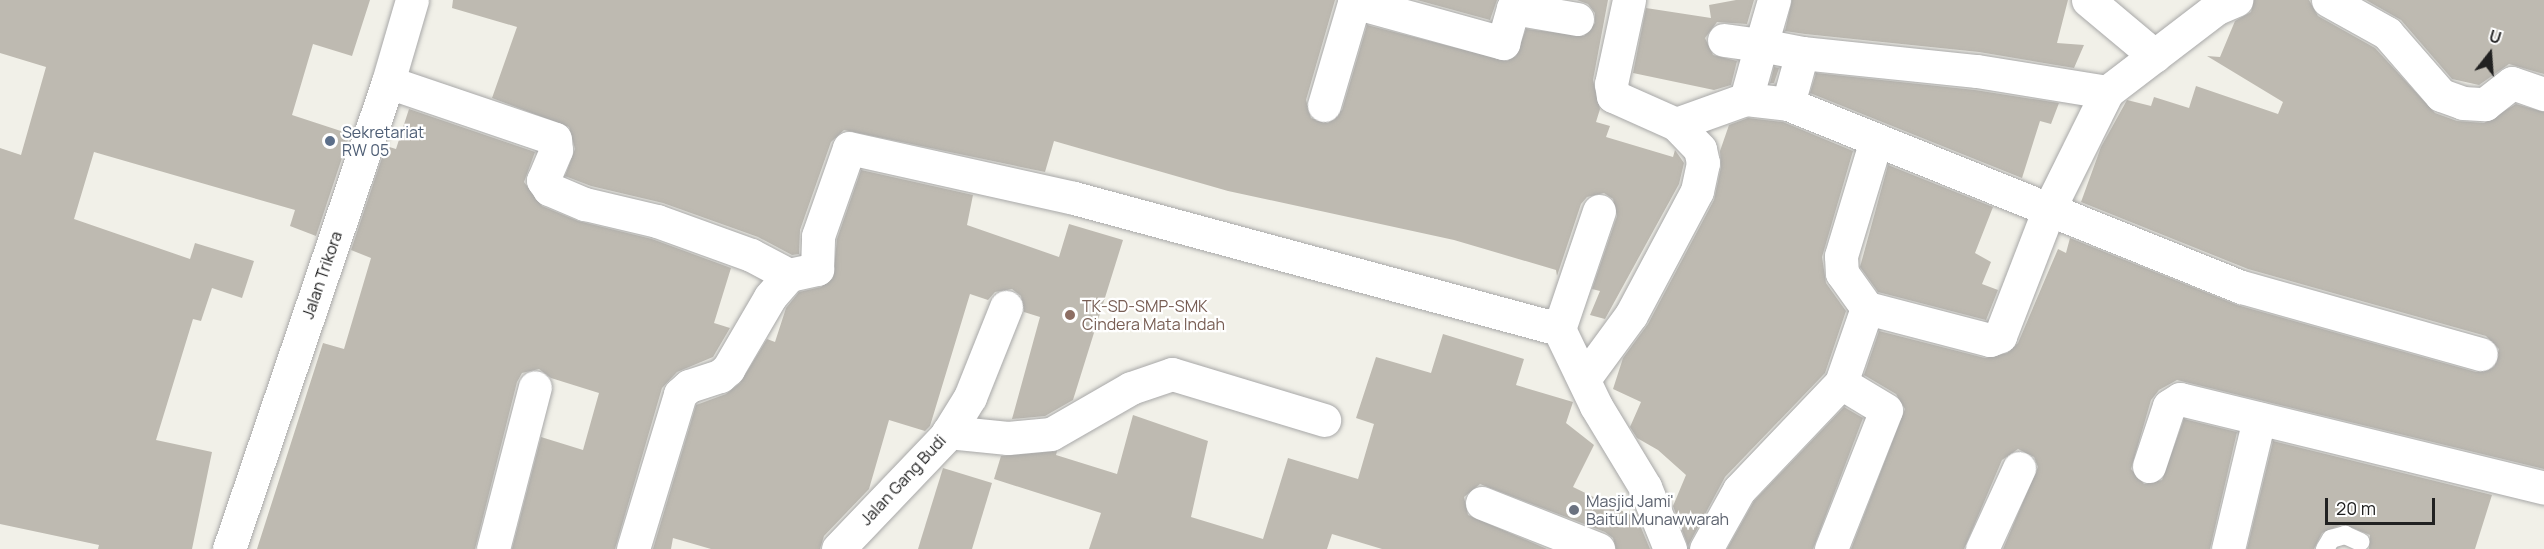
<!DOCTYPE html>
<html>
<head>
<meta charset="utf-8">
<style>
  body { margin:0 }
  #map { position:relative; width:2544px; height:549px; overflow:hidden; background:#f1f0e8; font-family:Manrope,sans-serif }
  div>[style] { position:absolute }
  .building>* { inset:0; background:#bebab1 }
  .roads { filter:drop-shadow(0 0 2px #a8a8a8) drop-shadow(0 0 2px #a8a8a8) }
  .lane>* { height:18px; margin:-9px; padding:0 9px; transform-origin:9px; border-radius:9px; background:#fff }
  .street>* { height:33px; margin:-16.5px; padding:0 16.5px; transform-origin:16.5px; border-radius:16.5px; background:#fff }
  .dots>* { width:16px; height:16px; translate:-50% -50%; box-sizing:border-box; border:3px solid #fff; border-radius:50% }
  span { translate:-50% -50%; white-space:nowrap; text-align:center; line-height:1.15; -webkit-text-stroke:4.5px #fff; paint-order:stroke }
  .service-label { font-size:16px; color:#4e5e75 }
  .left { translate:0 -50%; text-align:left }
  .street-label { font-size:16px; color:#212121 }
  .education-label { font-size:16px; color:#785e54 }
  .worship-label { font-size:16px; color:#5b616d }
  .north { position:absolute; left:2460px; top:24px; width:60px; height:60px; -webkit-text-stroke:4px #fff; paint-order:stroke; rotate:17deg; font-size:16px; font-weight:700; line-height:24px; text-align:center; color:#212121 }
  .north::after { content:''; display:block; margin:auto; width:21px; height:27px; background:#212121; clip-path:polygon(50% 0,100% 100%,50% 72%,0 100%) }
  .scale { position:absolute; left:2325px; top:498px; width:110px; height:27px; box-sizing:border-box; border:3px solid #212121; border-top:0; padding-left:8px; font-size:18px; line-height:21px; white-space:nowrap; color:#212121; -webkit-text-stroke:4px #fff; paint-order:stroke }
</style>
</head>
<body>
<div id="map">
  <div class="building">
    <div style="clip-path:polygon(0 0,370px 0,352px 56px,313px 44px,292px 115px,350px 134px,316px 236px,290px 226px,295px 210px,94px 152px,74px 219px,190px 259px,195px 243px,254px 261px,242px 298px,212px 288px,201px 321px,193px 319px,156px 440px,212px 452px,192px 549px,98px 549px,99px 545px,0 524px,0 148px,21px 155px,46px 67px,0 53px)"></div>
    <div style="clip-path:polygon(453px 0,1335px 0,1306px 100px,1311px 118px,1328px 123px,1342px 110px,1367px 25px,1507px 61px,1516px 56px,1526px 29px,1584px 36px,1595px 23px,1595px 13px,1588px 4px,1577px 0,1608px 0,1593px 80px,1600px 109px,1596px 122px,1610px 126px,1606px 137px,1673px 157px,1675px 150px,1684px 163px,1679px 184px,1605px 319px,1590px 315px,1600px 291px,1592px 289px,1617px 216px,1613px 199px,1604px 193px,1587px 197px,1581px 204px,1557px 276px,1556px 270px,1454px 240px,1228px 191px,1054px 141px,1045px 172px,844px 130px,831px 142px,800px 230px,799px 254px,792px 255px,758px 237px,663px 203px,591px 186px,565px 176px,575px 149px,569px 127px,492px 98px,517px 27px,452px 8px)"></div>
    <div style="clip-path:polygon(1417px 0,1497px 0,1490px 20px)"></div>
    <div style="clip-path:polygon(1736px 0,1754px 0,1747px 24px,1717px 22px,1705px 38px,1713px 55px,1737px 61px,1731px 85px,1714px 90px,1633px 73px,1646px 8px,1711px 18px,1709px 5px)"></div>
    <div style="clip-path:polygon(1792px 0,2068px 0,2057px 43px,2084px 45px,2074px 68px,1979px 52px,1805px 34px,1785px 31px)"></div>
    <div style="clip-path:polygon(2254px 0,2309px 0,2318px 16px,2375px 48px,2435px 113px,2457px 121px,2484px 123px,2516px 104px,2544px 112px,2544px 469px,2177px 380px,2159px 390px,2151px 400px,2131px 469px,2144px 484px,2162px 480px,2184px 419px,2237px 432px,2210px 549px,2003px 549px,2038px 467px,2034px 457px,2018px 449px,2002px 460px,1964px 549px,1851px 549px,1905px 409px,1896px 394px,1864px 375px,1879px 331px,1985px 358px,2007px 353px,2018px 343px,2058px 249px,2066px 253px,2070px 238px,2237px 305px,2476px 372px,2494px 367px,2499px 349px,2486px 336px,2248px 269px,2081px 202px,2101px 147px,2127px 100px,2151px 106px,2154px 97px,2189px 108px,2196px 86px,2278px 114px,2283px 102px,2207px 56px,2220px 57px,2235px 21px,2251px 12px)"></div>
    <div style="clip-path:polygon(2366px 0,2544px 0,2544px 74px,2509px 64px,2479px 85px,2452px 79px,2401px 20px)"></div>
    <div style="clip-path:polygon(1774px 67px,1779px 68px,1774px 83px,1770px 83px)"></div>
    <div style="clip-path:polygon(1816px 73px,1975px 90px,2059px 103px,2051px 124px,2040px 121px,2022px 178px,1810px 93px)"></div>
    <div style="clip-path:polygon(409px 109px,535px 152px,524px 182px,542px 206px,578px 221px,652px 239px,731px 268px,714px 323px,730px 328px,713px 357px,677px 372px,662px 388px,615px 549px,512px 549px,541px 437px,583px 450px,599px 393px,551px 378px,539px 369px,522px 373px,517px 382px,475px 549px,257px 549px,323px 343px,344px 349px,371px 258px,351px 250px,386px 146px,396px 149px)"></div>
    <div style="clip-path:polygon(1748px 118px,1783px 122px,1853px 151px,1822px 257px,1826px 283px,1846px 311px,1825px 373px,1725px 477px,1688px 546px,1673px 506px,1686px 475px,1658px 450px,1637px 438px,1630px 427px,1641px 402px,1613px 389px,1623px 358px,1648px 324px,1714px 200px,1721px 167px,1720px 151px,1729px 125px)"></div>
    <div style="clip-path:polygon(1888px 165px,1993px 207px,1975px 253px,1991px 262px,1982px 284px,1998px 290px,1986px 320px,1878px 292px,1860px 267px)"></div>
    <div style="clip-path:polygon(861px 170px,973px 195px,967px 225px,1059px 257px,1069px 224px,1123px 240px,1073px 400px,1045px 416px,1012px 419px,1040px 317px,1024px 312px,1021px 296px,1012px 289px,995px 292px,988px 300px,970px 294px,930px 426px,925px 431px,889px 420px,869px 489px,824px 536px,820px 549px,711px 549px,673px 538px,671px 549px,653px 549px,696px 405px,726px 394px,740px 383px,767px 339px,775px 342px,786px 308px,799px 292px,821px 287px,833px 278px,837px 239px)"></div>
    <div style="clip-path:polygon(1443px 334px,1524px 359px,1516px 385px,1573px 402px,1566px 423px,1594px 445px,1573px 487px,1637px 518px,1650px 549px,1616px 549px,1613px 538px,1605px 532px,1480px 484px,1464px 497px,1468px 515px,1547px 549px,1382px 549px,1332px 534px,1327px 549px,1089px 549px,1101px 513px,994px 479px,1001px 456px,1057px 451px,1056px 455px,1117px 474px,1133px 415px,1208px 441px,1191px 517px,1263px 539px,1288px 458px,1358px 479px,1374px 424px,1356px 418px,1376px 357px,1431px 373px)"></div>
    <div style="clip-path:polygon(1844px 407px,1863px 418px,1813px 549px,1727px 549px,1754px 501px)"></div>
    <div style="clip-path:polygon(2273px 441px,2492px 495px,2475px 549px,2369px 549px,2370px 535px,2343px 524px,2322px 533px,2314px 549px,2247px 549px)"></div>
    <div style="clip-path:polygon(943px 468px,992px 483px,972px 549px,918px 549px)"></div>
  </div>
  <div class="roads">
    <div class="lane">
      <div style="left:2325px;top:549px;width:12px;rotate:-59deg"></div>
      <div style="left:2331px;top:539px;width:15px;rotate:-16deg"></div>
      <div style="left:2345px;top:535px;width:17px;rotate:24deg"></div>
    </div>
    <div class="street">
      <div style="left:1629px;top:0;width:86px;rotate:102.1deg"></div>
      <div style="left:1611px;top:84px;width:12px;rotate:81deg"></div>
      <div style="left:1613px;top:96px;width:69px;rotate:24deg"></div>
      <div style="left:1676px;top:124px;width:74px;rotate:-19.7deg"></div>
      <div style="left:1746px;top:99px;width:42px;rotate:6.8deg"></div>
      <div style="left:1788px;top:104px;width:489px;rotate:22deg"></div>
      <div style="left:2242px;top:287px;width:248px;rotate:15.7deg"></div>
      <div style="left:1774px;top:0;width:47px;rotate:106.1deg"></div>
      <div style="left:1761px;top:45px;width:42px;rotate:11deg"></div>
      <div style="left:1802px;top:53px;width:53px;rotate:105.4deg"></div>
      <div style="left:2088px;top:0;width:87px;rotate:39.9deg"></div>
      <div style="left:2328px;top:0;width:68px;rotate:29.2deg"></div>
      <div style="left:2387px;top:33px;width:82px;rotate:48.9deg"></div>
      <div style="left:2441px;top:95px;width:23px;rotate:20deg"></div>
      <div style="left:2463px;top:103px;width:22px;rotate:3deg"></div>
      <div style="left:2485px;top:104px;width:34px;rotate:-38deg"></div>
      <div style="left:2512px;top:83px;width:34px;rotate:19deg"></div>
      <div style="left:1354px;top:2px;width:155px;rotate:15.4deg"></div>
      <div style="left:1503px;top:43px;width:36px;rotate:-74deg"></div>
      <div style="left:1513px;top:8px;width:65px;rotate:9.8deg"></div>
      <div style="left:1724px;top:40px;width:37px;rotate:8deg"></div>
      <div style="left:1761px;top:45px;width:56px;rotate:105.5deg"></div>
      <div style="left:1802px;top:53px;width:176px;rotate:5.9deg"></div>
      <div style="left:1977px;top:71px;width:132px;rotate:9.2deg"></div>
      <div style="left:2107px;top:92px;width:138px;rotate:-37.4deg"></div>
      <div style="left:2217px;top:8px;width:21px;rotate:-23deg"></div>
      <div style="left:388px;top:82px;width:176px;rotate:18.8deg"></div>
      <div style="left:555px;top:139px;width:11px;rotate:85deg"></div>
      <div style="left:556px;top:150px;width:33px;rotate:113deg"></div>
      <div style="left:543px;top:180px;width:11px;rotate:56deg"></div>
      <div style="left:549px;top:189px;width:39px;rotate:23deg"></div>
      <div style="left:585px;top:204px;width:74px;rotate:13.3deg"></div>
      <div style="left:657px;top:221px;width:100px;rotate:19.9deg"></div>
      <div style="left:751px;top:255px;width:43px;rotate:27.8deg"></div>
      <div style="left:1324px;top:105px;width:109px;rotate:-73.6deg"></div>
      <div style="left:1876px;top:140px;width:121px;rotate:106.8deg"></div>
      <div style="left:1841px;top:256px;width:17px;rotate:87deg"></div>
      <div style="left:1842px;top:273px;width:43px;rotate:54.5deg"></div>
      <div style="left:1867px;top:308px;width:127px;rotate:14.6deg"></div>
      <div style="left:1990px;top:340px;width:11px;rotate:-22deg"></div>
      <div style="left:2000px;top:336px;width:136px;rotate:-68.9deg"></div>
      <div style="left:2049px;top:209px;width:131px;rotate:-63.6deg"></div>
      <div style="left:1599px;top:211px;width:125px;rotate:108.7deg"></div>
      <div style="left:1559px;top:329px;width:85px;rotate:64.3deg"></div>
      <div style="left:1596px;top:406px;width:95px;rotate:58.8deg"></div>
      <div style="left:1645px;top:487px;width:67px;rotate:68deg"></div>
      <div style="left:1584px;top:379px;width:79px;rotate:-53.7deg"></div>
      <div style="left:1631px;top:315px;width:140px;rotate:-62deg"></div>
      <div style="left:1697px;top:191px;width:29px;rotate:-78deg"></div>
      <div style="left:1703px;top:163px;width:14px;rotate:-102deg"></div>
      <div style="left:1700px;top:149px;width:35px;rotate:-134deg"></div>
      <div style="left:948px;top:432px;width:60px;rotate:5.7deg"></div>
      <div style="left:1008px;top:438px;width:43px;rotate:-5.3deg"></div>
      <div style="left:1051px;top:434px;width:92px;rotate:-29.9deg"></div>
      <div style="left:1131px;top:388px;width:43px;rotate:-18.9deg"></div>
      <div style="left:1172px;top:374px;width:159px;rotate:16.8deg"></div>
      <div style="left:2149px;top:466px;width:63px;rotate:-71.6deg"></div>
      <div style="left:2169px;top:406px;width:13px;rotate:-32deg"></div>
      <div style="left:2180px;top:399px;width:375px;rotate:13.7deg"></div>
      <div style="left:1482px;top:503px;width:125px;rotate:21.6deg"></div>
      <div style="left:229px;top:549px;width:493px;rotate:-71.2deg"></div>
      <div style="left:388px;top:82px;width:85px;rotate:-73.7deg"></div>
      <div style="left:493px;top:549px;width:167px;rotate:-75.5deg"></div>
      <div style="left:633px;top:549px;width:162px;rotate:-73.1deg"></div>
      <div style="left:680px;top:394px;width:12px;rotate:-42deg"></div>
      <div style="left:689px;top:386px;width:33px;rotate:-18deg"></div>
      <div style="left:720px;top:376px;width:11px;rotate:-41deg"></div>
      <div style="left:728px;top:369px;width:83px;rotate:-59.7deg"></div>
      <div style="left:770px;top:297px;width:29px;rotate:-49deg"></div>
      <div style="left:789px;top:275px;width:29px;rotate:-12deg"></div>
      <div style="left:817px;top:269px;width:33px;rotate:-88deg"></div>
      <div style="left:818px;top:236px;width:93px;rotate:-70.6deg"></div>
      <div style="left:849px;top:148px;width:230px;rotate:12.5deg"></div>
      <div style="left:1074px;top:198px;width:502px;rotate:15.12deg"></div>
      <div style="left:838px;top:549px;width:156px;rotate:-46.3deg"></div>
      <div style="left:946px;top:436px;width:46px;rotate:-58.4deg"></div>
      <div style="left:970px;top:397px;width:97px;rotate:-68.2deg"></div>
      <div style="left:1706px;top:549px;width:68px;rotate:-60.8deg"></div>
      <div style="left:1739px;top:490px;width:148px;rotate:-46.4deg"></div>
      <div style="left:1831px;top:549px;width:149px;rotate:-68.4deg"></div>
      <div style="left:1886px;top:410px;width:52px;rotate:-149deg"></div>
      <div style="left:1841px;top:383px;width:79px;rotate:-70.9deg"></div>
      <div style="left:1982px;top:549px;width:89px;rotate:-65.4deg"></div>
      <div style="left:2228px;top:549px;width:134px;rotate:-76.6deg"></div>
    </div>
  </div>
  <div class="dots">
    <div style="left:330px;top:141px;background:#5c6f8a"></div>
    <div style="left:1070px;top:315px;background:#8d6e63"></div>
    <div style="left:1574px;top:510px;background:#6b7280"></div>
  </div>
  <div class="service-label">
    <span class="left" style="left:342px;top:141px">Sekretariat<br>RW 05</span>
  </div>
  <div class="street-label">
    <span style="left:322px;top:275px;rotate:-71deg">Jalan Trikora</span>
    <span style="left:903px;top:480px;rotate:-47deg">Jalan Gang Budi</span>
  </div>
  <div class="education-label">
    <span class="left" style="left:1082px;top:315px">TK-SD-SMP-SMK<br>Cindera Mata Indah</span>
  </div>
  <div class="worship-label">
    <span class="left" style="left:1586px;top:510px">Masjid Jami'<br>Baitul Munawwarah</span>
  </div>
  <div class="north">U</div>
  <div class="scale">20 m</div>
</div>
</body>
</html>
